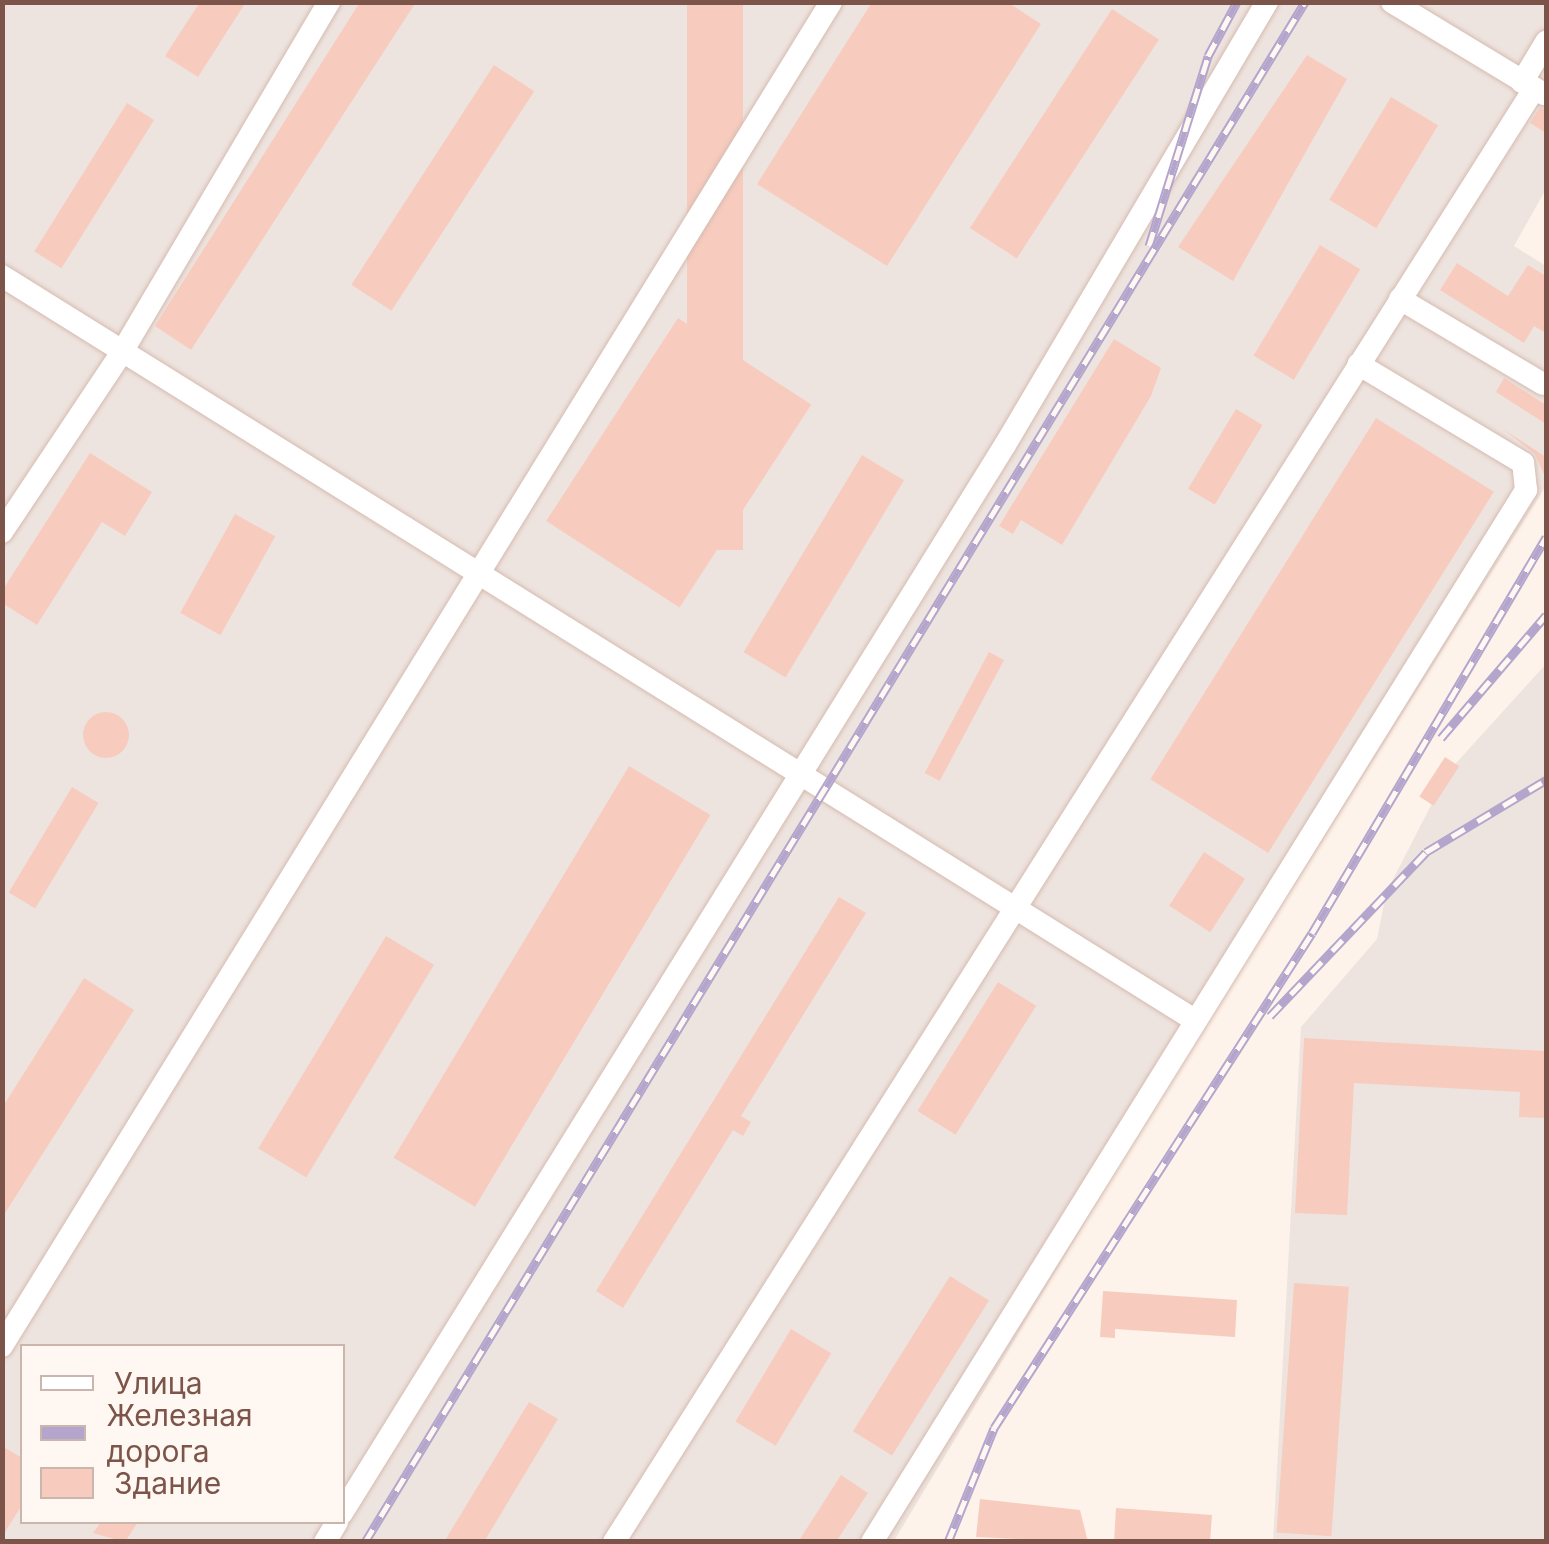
<!DOCTYPE html>
<html>
<head>
<meta charset="utf-8">
<style>
  body { margin:0 }
  #map { position:relative; width:1549px; height:1544px; overflow:hidden; background:#fef3ea; font-family:Inter,sans-serif }
  div>[style] { position:absolute }
  .industrial>* { inset:0; background:#eee4df }
  .building>* { inset:0; background:#f7ccbe; transform-origin:0 0 }
  .round { border-radius:50% }
  .roads { filter:drop-shadow(0 0 2px #d5bbb0) drop-shadow(0 0 2px #d5bbb0) }
  .minor>* { height:22px; margin:-11px; padding:0 11px; transform-origin:11px; border-radius:11px; background:#fff }
  .rail>* { height:9px; margin-top:-4.5px; transform-origin:0; background:repeating-linear-gradient(90deg,#fff8f2 0 15px,#b4a5cc 0 30px); box-sizing:border-box; border-block:2px solid #b4a5cc }
  span { translate:-50% -50%; white-space:nowrap; text-align:center; line-height:1.15; -webkit-text-stroke:9px #fff8f2; paint-order:stroke }
  .frame { position:absolute; inset:0; border:5px solid #7d5449; pointer-events:none }
  .legend { position:absolute; left:20px; top:1344px; width:325px; height:180px; box-sizing:border-box; background:#fff8f2; border:2px solid #cbb6ae; margin:0; padding:12px 18px; list-style:none; font-size:30px; color:#7d5449 }
  .legend li { display:flex; align-items:center; gap:20px; height:50px }
  .legend b { width:50px; border:2px solid #cbb6ae }
</style>
</head>
<body>
<div id="map">
  <div class="industrial">
    <div style="clip-path:polygon(evenodd,3px 3px,1546px 3px,1546px 189px,1514px 246px,1546px 266px,1546px 486px,1156px 1104px,894px 1541px,3px 1542px,3px 3px,22px 1346px,342px 1346px,342px 1522px,22px 1522px,22px 1346px)"></div>
    <div style="clip-path:polygon(1546px 664px,1546px 1541px,1273px 1542px,1301px 1027px,1377px 939px,1386px 893px,1448px 772px)"></div>
  </div>
  <div class="building">
    <div style="clip-path:polygon(200px 2px,246px 2px,198px 77px,165px 56px)"></div>
    <div style="clip-path:polygon(360px 2px,416px 2px,191px 350px,155px 326px)"></div>
    <div style="left:687px;top:2px;width:56px;height:548px"></div>
    <div style="clip-path:polygon(872px 2px,1007px 2px,1041px 24px,887px 266px,757px 184px)"></div>
    <div style="left:1112px;top:9px;width:56px;height:261px;rotate:33deg"></div>
    <div style="clip-path:polygon(1307px 55px,1347px 79px,1233px 281px,1178px 247px)"></div>
    <div style="left:494px;top:65px;width:48px;height:262px;rotate:33deg"></div>
    <div style="left:1391px;top:97px;width:55px;height:120px;rotate:31deg"></div>
    <div style="left:127px;top:103px;width:32px;height:175px;rotate:32deg"></div>
    <div style="clip-path:polygon(1540px 108px,1546px 109px,1546px 133px,1530px 123px)"></div>
    <div style="left:1320px;top:245px;width:47px;height:129px;rotate:31deg"></div>
    <div style="clip-path:polygon(1457px 263px,1508px 296px,1528px 265px,1546px 276px,1546px 333px,1534px 326px,1524px 343px,1440px 290px)"></div>
    <div style="left:678px;top:318px;width:159px;height:242px;rotate:33deg"></div>
    <div style="clip-path:polygon(1114px 339px,1161px 368px,1151px 396px,1062px 545px,1021px 520px,1013px 534px,999px 526px)"></div>
    <div style="clip-path:polygon(1504px 378px,1546px 405px,1546px 424px,1496px 392px)"></div>
    <div style="left:1236px;top:409px;width:31px;height:93px;rotate:31deg"></div>
    <div style="left:1376px;top:418px;width:139px;height:426px;rotate:32deg"></div>
    <div style="clip-path:polygon(1503px 429px,1546px 457px,1546px 479px,1535px 454px)"></div>
    <div style="clip-path:polygon(90px 453px,152px 492px,125px 536px,102px 522px,37px 625px,2px 603px,2px 591px)"></div>
    <div style="left:862px;top:455px;width:49px;height:230px;rotate:31deg"></div>
    <div style="left:235px;top:514px;width:46px;height:113px;rotate:29deg"></div>
    <div style="left:989px;top:652px;width:17px;height:137px;rotate:28deg"></div>
    <div class="round" style="left:83px;top:712px;width:46px;height:46px"></div>
    <div style="left:1445px;top:757px;width:17px;height:47px;rotate:33deg"></div>
    <div style="left:629px;top:766px;width:95px;height:457px;rotate:31deg"></div>
    <div style="left:72px;top:787px;width:31px;height:123px;rotate:31deg"></div>
    <div style="left:1204px;top:852px;width:49px;height:64px;rotate:33deg"></div>
    <div style="clip-path:polygon(839px 897px,866px 913px,741px 1116px,751px 1122px,743px 1136px,733px 1130px,623px 1308px,596px 1291px)"></div>
    <div style="left:386px;top:936px;width:56px;height:248px;rotate:31deg"></div>
    <div style="clip-path:polygon(84px 978px,134px 1010px,2px 1218px,2px 1108px)"></div>
    <div style="left:998px;top:982px;width:45px;height:152px;rotate:32deg"></div>
    <div style="clip-path:polygon(1304px 1038px,1546px 1051px,1546px 1118px,1519px 1117px,1520px 1092px,1354px 1083px,1347px 1215px,1295px 1213px)"></div>
    <div style="left:950px;top:1276px;width:46px;height:183px;rotate:32deg"></div>
    <div style="left:1294px;top:1283px;width:55px;height:250px;rotate:4deg"></div>
    <div style="clip-path:polygon(1103px 1291px,1237px 1300px,1235px 1337px,1115px 1329px,1115px 1338px,1100px 1337px)"></div>
    <div style="left:791px;top:1329px;width:47px;height:108px;rotate:31deg"></div>
    <div style="clip-path:polygon(529px 1402px,558px 1419px,484px 1542px,444px 1542px)"></div>
    <div style="clip-path:polygon(2px 1446px,22px 1458px,22px 1505px,2px 1537px)"></div>
    <div style="clip-path:polygon(841px 1475px,868px 1493px,836px 1542px,798px 1542px)"></div>
    <div style="clip-path:polygon(980px 1499px,1080px 1510px,1088px 1542px,976px 1537px)"></div>
    <div style="clip-path:polygon(1116px 1508px,1212px 1515px,1210px 1542px,1114px 1542px)"></div>
    <div style="clip-path:polygon(101px 1522px,138px 1522px,125px 1542px,93px 1533px)"></div>
  </div>
  <div class="roads">
    <div class="minor">
      <div style="left:1392px;top:2px;width:178px;rotate:31.2deg"></div>
      <div style="left:1522px;top:82px;width:47px;rotate:-59deg"></div>
      <div style="left:2px;top:276px;width:1404px;rotate:31.96deg"></div>
      <div style="left:1400px;top:299px;width:166px;rotate:30.7deg"></div>
      <div style="left:2px;top:532px;width:216px;rotate:-56.3deg"></div>
      <div style="left:122px;top:352px;width:407px;rotate:-59.4deg"></div>
      <div style="left:2px;top:1346px;width:1579px;rotate:-58.33deg"></div>
      <div style="left:342px;top:1513px;width:1257px;rotate:-58.17deg"></div>
      <div style="left:1005px;top:445px;width:515px;rotate:-59.4deg"></div>
      <div style="left:325px;top:1542px;width:23px;rotate:-59deg"></div>
      <div style="left:614px;top:1542px;width:1720px;rotate:-57.66deg"></div>
      <div style="left:872px;top:1542px;width:1239px;rotate:-58.13deg"></div>
      <div style="left:1526px;top:490px;width:27px;rotate:-96deg"></div>
      <div style="left:1523px;top:463px;width:192px;rotate:-149deg"></div>
    </div>
  </div>
  <div class="rail">
    <div style="left:1149px;top:246px;width:199px;rotate:-72.7deg"></div>
    <div style="left:1208px;top:56px;width:61px;rotate:-61.8deg"></div>
    <div style="left:1441px;top:738px;width:162px;rotate:-49.5deg"></div>
    <div style="left:1270px;top:1016px;width:226px;rotate:-46.4deg"></div>
    <div style="left:1426px;top:852px;width:140px;rotate:-31deg"></div>
    <div style="left:365px;top:1542px;width:1804px;rotate:-58.6deg"></div>
    <div style="left:948px;top:1542px;width:123px;rotate:-68deg"></div>
    <div style="left:994px;top:1428px;width:588px;rotate:-57.28deg"></div>
    <div style="left:1312px;top:933px;width:460px;rotate:-59.4deg"></div>
  </div>
  <div class="frame"></div>
  <ul class="legend">
  <li><b style="height:12px;background:#fff"></b>Улица</li>
  <li><b style="height:12px;background:#b4a5cc"></b>Железная дорога</li>
  <li><b style="height:28px;background:#f7ccbe"></b>Здание</li>
  </ul>
</div>
</body>
</html>
